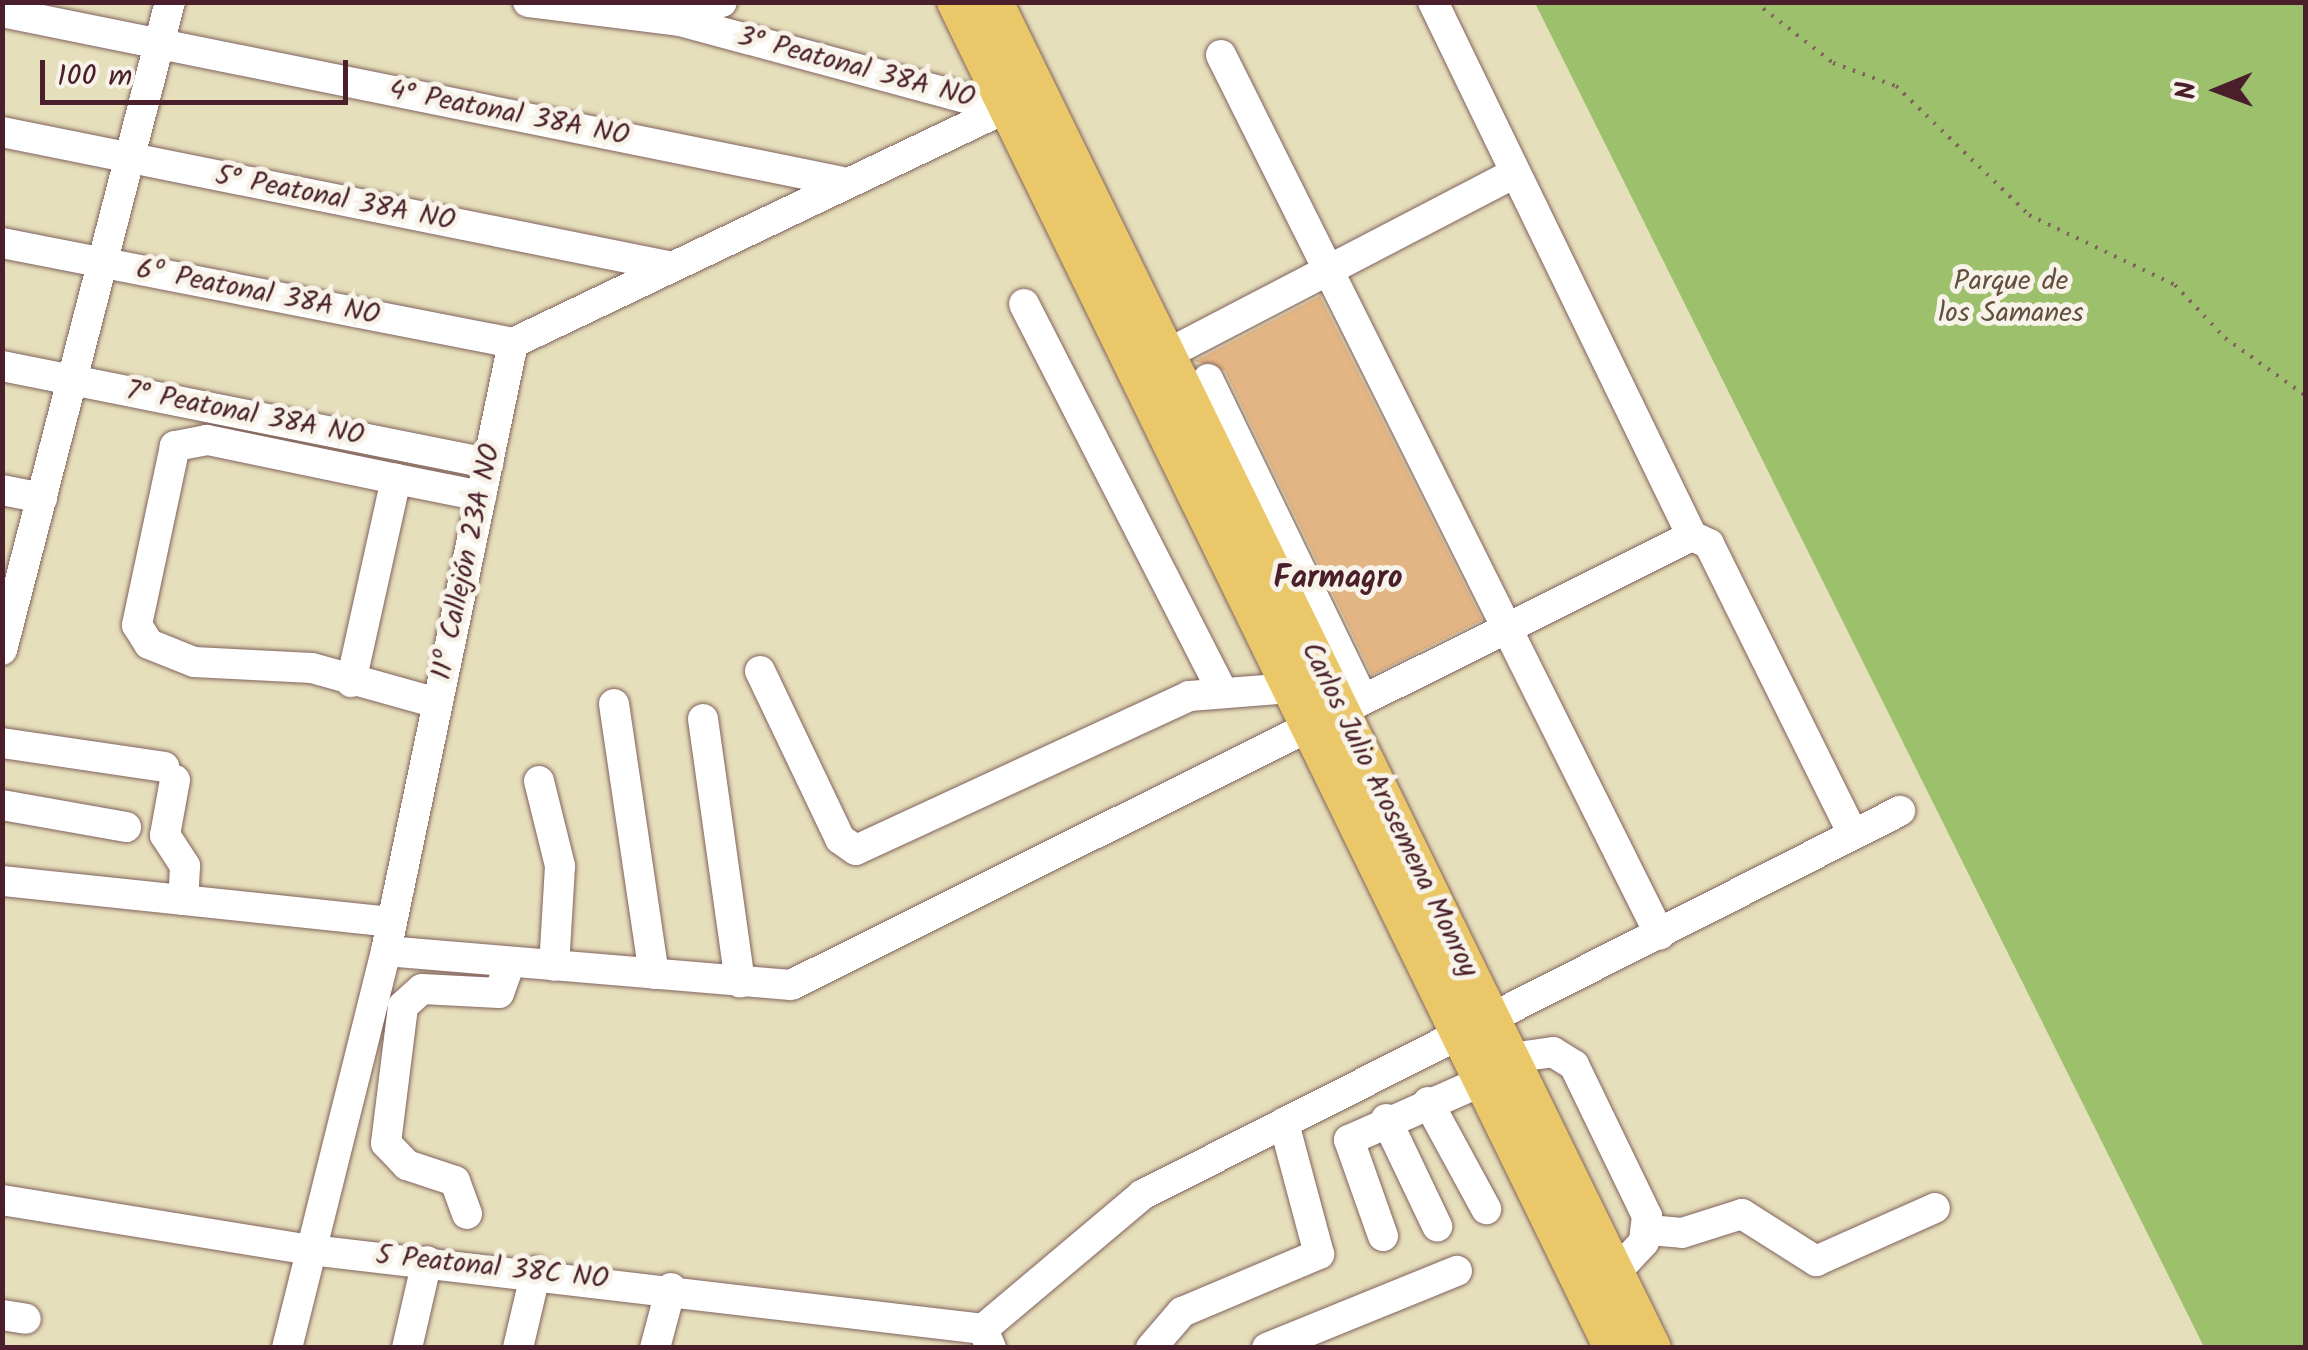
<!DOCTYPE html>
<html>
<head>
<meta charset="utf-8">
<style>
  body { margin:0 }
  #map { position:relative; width:2308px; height:1350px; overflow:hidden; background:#e6dfbb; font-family:Kalam,sans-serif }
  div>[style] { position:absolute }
  .green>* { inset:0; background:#9cc06b }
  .building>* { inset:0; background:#e4b584 }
  .path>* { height:4px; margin-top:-2px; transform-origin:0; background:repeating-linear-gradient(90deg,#81625d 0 2.5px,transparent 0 10.5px) }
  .roads { filter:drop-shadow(0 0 2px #81625d) drop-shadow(0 0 2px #81625d) }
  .minor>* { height:30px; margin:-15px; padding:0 15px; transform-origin:15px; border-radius:15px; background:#fff }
  .major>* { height:38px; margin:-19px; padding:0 19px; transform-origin:19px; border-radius:19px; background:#eac769 }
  span { translate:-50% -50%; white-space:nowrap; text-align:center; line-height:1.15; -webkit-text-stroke:10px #f7f3e8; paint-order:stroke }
  .street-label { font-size:28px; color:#4a1f2b }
  .park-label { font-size:28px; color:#634f3e }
  .quarter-label { font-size:32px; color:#4a1f2b; font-weight:700 }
  .frame { position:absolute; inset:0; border:5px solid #4a1f2b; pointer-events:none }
  .north { position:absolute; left:2168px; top:40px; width:100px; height:100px; -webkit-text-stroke:8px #f7f3e8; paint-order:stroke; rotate:269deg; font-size:28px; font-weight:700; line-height:40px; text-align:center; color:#4a1f2b }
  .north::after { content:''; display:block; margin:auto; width:35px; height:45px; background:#4a1f2b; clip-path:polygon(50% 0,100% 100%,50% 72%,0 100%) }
  .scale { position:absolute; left:40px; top:60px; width:308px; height:45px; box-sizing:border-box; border:5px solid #4a1f2b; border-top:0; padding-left:12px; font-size:30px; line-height:35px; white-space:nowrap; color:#4a1f2b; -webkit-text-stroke:8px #f7f3e8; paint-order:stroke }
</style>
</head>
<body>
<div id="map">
  <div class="green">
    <div style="clip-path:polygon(1535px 3px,2305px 3px,2305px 1347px,2204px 1347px)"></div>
  </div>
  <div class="building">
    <div style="clip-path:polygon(1320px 296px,1482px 620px,1372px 675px,1225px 371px,1195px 361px)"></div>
  </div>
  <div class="path">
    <div style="left:1755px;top:2px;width:99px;rotate:38deg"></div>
    <div style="left:1833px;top:63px;width:67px;rotate:20.1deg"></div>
    <div style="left:1896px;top:86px;width:185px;rotate:44.1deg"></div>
    <div style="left:2029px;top:215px;width:162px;rotate:25.6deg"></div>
    <div style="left:2175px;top:285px;width:73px;rotate:46.7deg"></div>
    <div style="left:2225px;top:338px;width:100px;rotate:35.6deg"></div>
  </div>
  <div class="roads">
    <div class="minor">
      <div style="left:528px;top:2px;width:153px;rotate:7.1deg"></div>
      <div style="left:680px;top:21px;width:338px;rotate:15.1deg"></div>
      <div style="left:1433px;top:2px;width:593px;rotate:64.13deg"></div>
      <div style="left:1692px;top:536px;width:19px;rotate:25deg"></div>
      <div style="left:1709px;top:544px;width:324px;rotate:63.6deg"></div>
      <div style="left:2px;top:12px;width:854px;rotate:11.42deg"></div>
      <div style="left:677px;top:16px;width:47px;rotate:-17.3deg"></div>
      <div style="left:1221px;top:55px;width:983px;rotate:63.49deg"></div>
      <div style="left:2px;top:132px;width:679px;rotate:11.38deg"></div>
      <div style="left:2px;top:243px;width:521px;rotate:11.07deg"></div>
      <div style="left:1024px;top:304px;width:437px;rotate:62.9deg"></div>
      <div style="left:1150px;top:363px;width:411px;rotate:-27.5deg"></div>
      <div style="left:2px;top:366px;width:496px;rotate:11.3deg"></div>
      <div style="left:1208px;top:379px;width:353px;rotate:64.2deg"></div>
      <div style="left:396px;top:479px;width:193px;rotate:-168.3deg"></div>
      <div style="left:207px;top:440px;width:33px;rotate:169deg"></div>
      <div style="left:175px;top:446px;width:183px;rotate:102deg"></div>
      <div style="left:137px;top:625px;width:22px;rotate:58deg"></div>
      <div style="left:149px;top:644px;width:48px;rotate:21.8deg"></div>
      <div style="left:194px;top:662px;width:118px;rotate:2.9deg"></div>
      <div style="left:312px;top:668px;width:130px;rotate:15.6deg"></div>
      <div style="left:2px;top:490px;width:41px;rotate:11.3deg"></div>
      <div style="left:2px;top:650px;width:669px;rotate:-75.47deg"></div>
      <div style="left:760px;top:671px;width:186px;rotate:64.5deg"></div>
      <div style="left:840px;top:839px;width:19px;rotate:35deg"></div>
      <div style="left:856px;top:850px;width:367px;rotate:-24.8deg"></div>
      <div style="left:1189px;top:696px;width:102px;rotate:-4.5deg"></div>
      <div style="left:351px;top:682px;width:208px;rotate:-77.5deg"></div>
      <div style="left:396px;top:479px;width:87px;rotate:11.3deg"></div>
      <div style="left:614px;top:704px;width:273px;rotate:81.6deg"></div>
      <div style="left:703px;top:719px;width:266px;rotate:82deg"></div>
      <div style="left:2px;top:743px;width:164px;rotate:8.4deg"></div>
      <div style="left:175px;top:780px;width:56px;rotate:100.3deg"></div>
      <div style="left:165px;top:835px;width:37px;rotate:57deg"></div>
      <div style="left:185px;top:866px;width:34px;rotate:93deg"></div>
      <div style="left:539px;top:781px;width:88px;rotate:76.1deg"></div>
      <div style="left:560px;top:866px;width:100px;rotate:93.4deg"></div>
      <div style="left:2px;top:805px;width:126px;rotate:10.1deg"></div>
      <div style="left:2px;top:881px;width:392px;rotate:6deg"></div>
      <div style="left:386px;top:951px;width:406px;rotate:4.8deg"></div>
      <div style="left:791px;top:985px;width:1007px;rotate:-26.49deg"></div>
      <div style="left:1511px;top:1058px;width:42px;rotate:-8.1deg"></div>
      <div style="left:1553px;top:1052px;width:25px;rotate:32deg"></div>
      <div style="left:1574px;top:1065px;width:168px;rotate:64.2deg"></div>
      <div style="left:1647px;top:1216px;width:26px;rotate:97deg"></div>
      <div style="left:1644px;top:1242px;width:42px;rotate:133.1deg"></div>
      <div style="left:1428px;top:1102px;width:122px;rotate:61.5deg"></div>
      <div style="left:1386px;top:1119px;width:119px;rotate:64.5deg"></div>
      <div style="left:2px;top:1200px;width:313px;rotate:9.2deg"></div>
      <div style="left:311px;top:1250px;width:677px;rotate:6.7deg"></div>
      <div style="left:467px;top:1214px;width:35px;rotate:-110deg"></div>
      <div style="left:455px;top:1181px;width:51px;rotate:-161.6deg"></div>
      <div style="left:407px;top:1165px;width:30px;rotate:-134deg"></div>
      <div style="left:386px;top:1143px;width:138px;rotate:-82.9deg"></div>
      <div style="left:403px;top:1006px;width:25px;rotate:-42deg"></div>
      <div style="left:422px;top:989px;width:77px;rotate:3deg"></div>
      <div style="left:499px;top:993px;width:33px;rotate:-70deg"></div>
      <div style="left:1649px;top:1230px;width:33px;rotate:5deg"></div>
      <div style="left:1682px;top:1233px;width:63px;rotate:-17.6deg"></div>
      <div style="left:1742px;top:1214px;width:88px;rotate:32.4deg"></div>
      <div style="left:1816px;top:1261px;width:130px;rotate:-24deg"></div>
      <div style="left:1383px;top:1236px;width:102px;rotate:-109.5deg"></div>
      <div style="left:1349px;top:1140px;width:146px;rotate:-23.8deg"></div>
      <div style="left:2px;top:1315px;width:24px;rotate:9deg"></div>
      <div style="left:287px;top:1348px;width:409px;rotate:-76deg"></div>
      <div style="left:386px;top:951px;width:621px;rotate:-78.2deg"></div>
      <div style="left:513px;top:343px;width:567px;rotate:-25.48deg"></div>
      <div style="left:407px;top:1348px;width:89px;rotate:-77.1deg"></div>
      <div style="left:518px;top:1348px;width:79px;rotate:-76.8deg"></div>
      <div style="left:655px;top:1348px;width:62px;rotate:-75.1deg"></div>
      <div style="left:991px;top:1348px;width:21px;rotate:-113deg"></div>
      <div style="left:983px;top:1329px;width:208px;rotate:-40.1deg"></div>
      <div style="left:1142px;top:1195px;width:850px;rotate:-26.87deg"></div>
      <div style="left:1151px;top:1348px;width:48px;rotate:-49.3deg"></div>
      <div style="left:1182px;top:1312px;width:149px;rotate:-22.9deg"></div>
      <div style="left:1319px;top:1254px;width:136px;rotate:-105deg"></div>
      <div style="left:1267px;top:1348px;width:205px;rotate:-22.1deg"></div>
    </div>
    <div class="major">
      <div style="left:956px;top:2px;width:1498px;rotate:63.98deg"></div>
      <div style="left:994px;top:2px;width:1498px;rotate:63.95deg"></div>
    </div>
  </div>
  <div class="street-label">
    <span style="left:856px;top:68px;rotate:15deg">3° Peatonal 38A NO</span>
    <span style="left:509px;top:114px;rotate:11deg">4° Peatonal 38A NO</span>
    <span style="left:335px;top:199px;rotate:11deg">5° Peatonal 38A NO</span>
    <span style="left:258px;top:293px;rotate:11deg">6º Peatonal 38A NO</span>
    <span style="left:245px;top:414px;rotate:11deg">7° Peatonal 38A NO</span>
    <span style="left:467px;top:562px;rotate:-78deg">11º Callejón 23A NO</span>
    <span style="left:1389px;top:810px;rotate:64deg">Carlos Julio Arosemena Monroy</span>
    <span style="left:492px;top:1268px;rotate:6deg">5 Peatonal 38C NO</span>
  </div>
  <div class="park-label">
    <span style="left:2011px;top:298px">Parque de<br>los Samanes</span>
  </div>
  <div class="quarter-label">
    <span style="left:1338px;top:579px">Farmagro</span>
  </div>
  <div class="frame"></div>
  <div class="north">N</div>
  <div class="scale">100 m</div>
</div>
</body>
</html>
